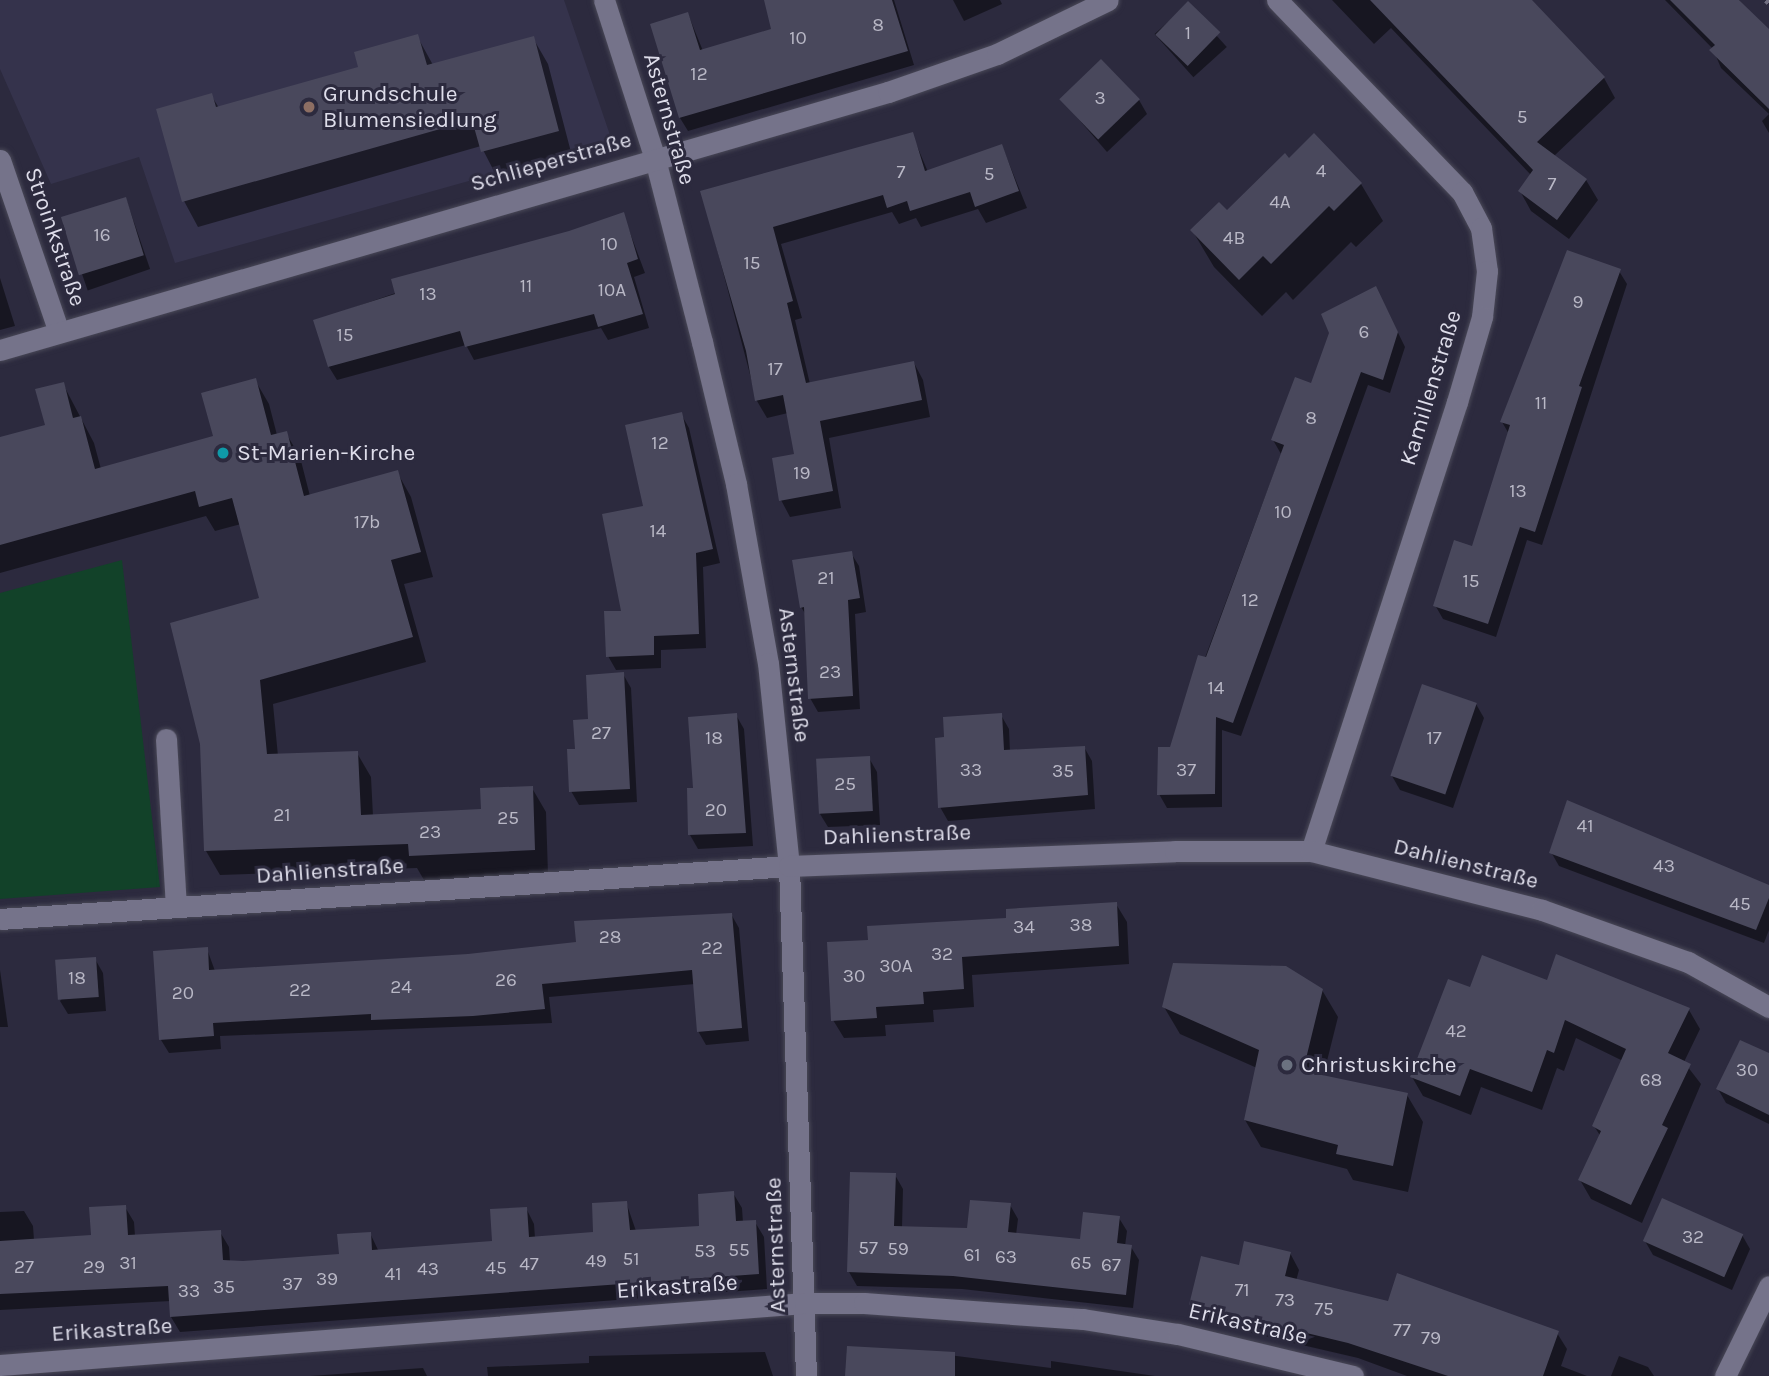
<!DOCTYPE html>
<html>
<head>
<meta charset="utf-8">
<style>
  body { margin:0 }
  #map { position:relative; width:1769px; height:1376px; overflow:hidden; background:#2c2a3e; font-family:Karla,sans-serif }
  div>[style] { position:absolute }
  .built>* { inset:0; background:#35334c }
  .green>* { inset:0; background:#124229 }
  .shadow>* { inset:0; background:#0007; transform-origin:0 0 }
  .building>* { inset:0; background:#49485c; transform-origin:0 0 }
  .path>* { height:4.5px; margin-top:-2.25px; transform-origin:0; background:repeating-linear-gradient(90deg,#716f81 0 3.5px,transparent 0 7px) }
  .roads { filter:drop-shadow(0 0 2px #494857) drop-shadow(0 0 2px #494857) }
  .minor>* { height:21px; margin:-10.5px; padding:0 10.5px; transform-origin:10.5px; border-radius:10.5px; background:#75738a }
  .dots>* { width:19px; height:19px; translate:-50% -50%; box-sizing:border-box; border:4px solid #2c2a3e; border-radius:50% }
  span { translate:-50% -50%; white-space:nowrap; text-align:center; line-height:1.15; -webkit-text-stroke:6px #2c2a3e; paint-order:stroke }
  .number-label { font-size:19px; color:#b9b8c6 }
  .number-label span { -webkit-text-stroke-width:0 }
  .poi-label { font-size:23px; color:#deddea }
  .left { translate:0 -50%; text-align:left }
  .street-label { font-size:23px; color:#deddea }
</style>
</head>
<body>
<div id="map">
  <div class="built">
    <div style="clip-path:polygon(0 0,564px 0,612px 141px,175px 263px,139px 157px,51px 184px,0 69px)"></div>
  </div>
  <div class="green">
    <div style="clip-path:polygon(122px 560px,160px 887px,0 899px,0 593px)"></div>
  </div>
  <div class="shadow">
    <div style="clip-path:polygon(766px 0,894px 0,914px 65px,688px 131px,680px 118px,688px 14px,703px 51px,773px 30px)"></div>
    <div style="clip-path:polygon(953px 0,1000px 0,1002px 4px,964px 21px)"></div>
    <div style="clip-path:polygon(1332px 0,1530px 0,1604px 78px,1615px 98px,1554px 156px,1586px 180px,1598px 200px,1569px 239px,1531px 211px,1520px 191px,1531px 175px,1391px 28px,1374px 44px)"></div>
    <div style="clip-path:polygon(1665px 0,1739px 0,1769px 31px,1769px 133px,1762px 121px,1769px 114px,1721px 68px,1713px 49px)"></div>
    <div style="left:1188px;top:4px;width:58px;height:45px;rotate:48deg"></div>
    <div style="clip-path:polygon(417px 36px,433px 65px,533px 38px,548px 64px,572px 156px,497px 177px,481px 146px,198px 227px,184px 201px,211px 95px,219px 108px,360px 68px)"></div>
    <div style="clip-path:polygon(1062px 100px,1139px 100px,1147px 114px,1107px 152px)"></div>
    <div style="clip-path:polygon(912px 134px,928px 172px,1002px 146px,1027px 208px,986px 223px,978px 209px,921px 227px,916px 218px,899px 224px,892px 212px,781px 244px,802px 318px,795px 320px,810px 384px,914px 363px,923px 380px,930px 417px,829px 438px,841px 508px,790px 517px,781px 500px,796px 455px,788px 413px,767px 418px,757px 401px,702px 192px)"></div>
    <div style="clip-path:polygon(1289px 160px,1361px 184px,1383px 221px,1356px 247px,1351px 242px,1293px 300px,1286px 292px,1262px 316px,1214px 267px,1192px 230px,1227px 212px)"></div>
    <div style="left:126px;top:199px;width:74px;height:66px;rotate:71deg"></div>
    <div style="clip-path:polygon(623px 214px,645px 273px,634px 277px,649px 328px,608px 340px,601px 328px,474px 360px,466px 345px,337px 380px,329px 367px,315px 321px)"></div>
    <div style="clip-path:polygon(1619px 271px,1627px 284px,1542px 545px,1527px 540px,1496px 637px,1443px 619px,1435px 605px,1473px 548px,1509px 434px,1502px 422px)"></div>
    <div style="clip-path:polygon(0 278px,15px 326px,0 330px)"></div>
    <div style="clip-path:polygon(1383px 302px,1405px 347px,1390px 393px,1368px 385px,1241px 736px,1222px 730px,1222px 807px,1167px 808px,1159px 794px,1171px 749px,1281px 454px,1273px 440px)"></div>
    <div style="clip-path:polygon(255px 380px,269px 404px,277px 435px,286px 433px,300px 457px,310px 496px,397px 472px,411px 497px,433px 577px,404px 584px,426px 662px,273px 704px,278px 756px,357px 753px,371px 777px,373px 816px,483px 810px,532px 788px,546px 812px,548px 874px,424px 880px,417px 868px,220px 875px,206px 851px,201px 744px,261px 599px,241px 524px,215px 531px,206px 516px,0 573px,0 440px,47px 426px,63px 384px,94px 443px,101px 469px,215px 438px)"></div>
    <div style="clip-path:polygon(681px 414px,689px 428px,720px 563px,703px 567px,706px 648px,661px 650px,661px 668px,616px 670px,608px 656px,623px 612px,645px 507px)"></div>
    <div style="clip-path:polygon(851px 553px,859px 566px,866px 612px,855px 614px,860px 709px,818px 712px,810px 698px,806px 615px,801px 607px)"></div>
    <div style="clip-path:polygon(623px 674px,631px 688px,637px 802px,579px 805px,571px 791px,576px 750px,590px 721px)"></div>
    <div style="clip-path:polygon(1476px 704px,1484px 718px,1453px 808px,1400px 790px,1392px 776px)"></div>
    <div style="clip-path:polygon(736px 715px,744px 729px,753px 846px,698px 849px,690px 835px,695px 790px)"></div>
    <div style="clip-path:polygon(1001px 715px,1009px 729px,1010px 752px,1084px 747px,1092px 761px,1095px 809px,948px 821px,940px 807px,946px 739px)"></div>
    <div style="clip-path:polygon(869px 758px,877px 772px,880px 825px,828px 827px,820px 814px)"></div>
    <div style="clip-path:polygon(1568px 803px,1769px 886px,1769px 930px,1764px 943px,1559px 866px,1551px 852px)"></div>
    <div style="clip-path:polygon(1116px 904px,1127px 922px,1129px 964px,972px 975px,974px 1007px,933px 1010px,934px 1022px,885px 1025px,886px 1036px,844px 1038px,833px 1020px,870px 942px)"></div>
    <div style="clip-path:polygon(731px 914px,739px 928px,749px 1041px,706px 1045px,698px 1031px,695px 984px,549px 997px,552px 1023px,220px 1036px,221px 1049px,169px 1053px,161px 1040px,207px 949px,215px 971px,468px 956px,578px 944px)"></div>
    <div style="clip-path:polygon(95px 959px,103px 973px,106px 1011px,68px 1014px,60px 1001px)"></div>
    <div style="clip-path:polygon(0 970px,8px 1027px,0 1027px)"></div>
    <div style="clip-path:polygon(1548px 982px,1689px 1010px,1700px 1029px,1684px 1062px,1701px 1084px,1642px 1223px,1591px 1199px,1580px 1180px,1601px 1137px,1594px 1126px,1623px 1061px,1576px 1038px,1564px 1071px,1557px 1068px,1542px 1110px,1481px 1087px,1471px 1115px,1423px 1096px,1412px 1077px,1471px 989px)"></div>
    <div style="clip-path:polygon(1322px 990px,1338px 1017px,1323px 1077px,1407px 1095px,1423px 1122px,1408px 1192px,1353px 1180px,1347px 1169px,1261px 1147px,1245px 1120px,1257px 1068px,1180px 1034px,1164px 1007px)"></div>
    <div style="clip-path:polygon(1769px 1055px,1769px 1124px,1726px 1103px,1718px 1089px)"></div>
    <div style="clip-path:polygon(895px 1175px,903px 1189px,902px 1228px,969px 1230px,1010px 1205px,1018px 1219px,1016px 1235px,1081px 1241px,1119px 1218px,1127px 1231px,1125px 1246px,1131px 1247px,1139px 1260px,1133px 1308px,962px 1289px,857px 1286px,849px 1272px)"></div>
    <div style="clip-path:polygon(733px 1193px,742px 1208px,743px 1223px,755px 1222px,764px 1237px,767px 1289px,180px 1332px,171px 1317px,171px 1301px,0 1310px,0 1212px,24px 1211px,33px 1226px,34px 1240px,93px 1237px,125px 1207px,134px 1222px,135px 1236px,220px 1232px,229px 1247px,230px 1262px,341px 1256px,370px 1233px,379px 1252px,494px 1243px,526px 1208px,534px 1224px,535px 1238px,595px 1234px,626px 1202px,636px 1231px,701px 1227px)"></div>
    <div style="clip-path:polygon(1742px 1235px,1750px 1249px,1732px 1290px,1653px 1255px,1645px 1241px)"></div>
    <div style="clip-path:polygon(1290px 1253px,1299px 1270px,1296px 1281px,1389px 1304px,1557px 1333px,1567px 1349px,1561px 1366px,1587px 1376px,1407px 1376px,1358px 1358px,1200px 1321px,1191px 1304px,1240px 1267px)"></div>
    <div style="clip-path:polygon(765px 1352px,773px 1376px,488px 1376px,487px 1367px,589px 1363px,589px 1356px)"></div>
    <div style="clip-path:polygon(925px 1352px,1051px 1368px,1051px 1361px,1155px 1376px,847px 1376px)"></div>
    <div style="clip-path:polygon(1619px 1356px,1648px 1367px,1654px 1376px,1611px 1376px)"></div>
    <div style="clip-path:polygon(423px 1368px,427px 1376px,310px 1376px)"></div>
  </div>
  <div class="building">
    <div style="clip-path:polygon(764px 0,892px 0,908px 51px,679px 118px,650px 24px,688px 12px,700px 50px,771px 29px)"></div>
    <div style="clip-path:polygon(1370px 0,1532px 0,1605px 77px,1537px 142px,1587px 179px,1557px 220px,1518px 191px,1533px 170px)"></div>
    <div style="clip-path:polygon(1670px 0,1739px 0,1769px 29px,1769px 109px,1709px 50px,1715px 45px)"></div>
    <div style="left:1188px;top:1px;width:45px;height:47px;rotate:44deg"></div>
    <div style="clip-path:polygon(418px 34px,427px 65px,534px 36px,559px 131px,481px 152px,472px 120px,182px 202px,156px 109px,212px 93px,216px 107px,358px 67px,354px 52px)"></div>
    <div style="left:1101px;top:59px;width:56px;height:58px;rotate:46deg"></div>
    <div style="clip-path:polygon(913px 132px,925px 171px,1002px 144px,1019px 191px,975px 207px,970px 192px,910px 211px,907px 201px,887px 208px,883px 195px,773px 227px,793px 301px,787px 303px,806px 383px,914px 361px,922px 400px,820px 421px,833px 491px,779px 501px,772px 458px,794px 454px,783px 395px,755px 401px,746px 351px,700px 191px)"></div>
    <div style="clip-path:polygon(1314px 133px,1362px 183px,1334px 211px,1329px 206px,1271px 264px,1263px 256px,1239px 280px,1190px 230px,1219px 202px,1227px 210px,1285px 153px,1289px 158px)"></div>
    <div style="left:126px;top:197px;width:61px;height:68px;rotate:73deg"></div>
    <div style="clip-path:polygon(624px 212px,638px 259px,627px 263px,643px 314px,598px 327px,594px 314px,465px 347px,460px 331px,328px 367px,313px 320px,395px 294px,391px 279px,569px 231px)"></div>
    <div style="clip-path:polygon(1567px 250px,1621px 269px,1579px 386px,1582px 387px,1535px 532px,1520px 527px,1488px 624px,1433px 606px,1454px 540px,1472px 546px,1510px 425px,1500px 422px)"></div>
    <div style="clip-path:polygon(1376px 286px,1398px 332px,1383px 380px,1361px 372px,1233px 723px,1216px 717px,1215px 794px,1157px 795px,1158px 747px,1170px 747px,1198px 655px,1206px 657px,1284px 445px,1271px 440px,1295px 377px,1311px 383px,1329px 333px,1321px 314px)"></div>
    <div style="clip-path:polygon(256px 378px,271px 435px,287px 431px,304px 496px,398px 470px,421px 552px,391px 560px,413px 637px,260px 680px,267px 754px,358px 751px,361px 815px,481px 809px,480px 788px,533px 786px,535px 850px,409px 856px,408px 844px,204px 851px,200px 744px,170px 623px,259px 598px,232px 498px,199px 507px,195px 491px,0 545px,0 437px,45px 425px,35px 389px,64px 382px,73px 418px,81px 416px,95px 469px,213px 436px,201px 393px)"></div>
    <div style="clip-path:polygon(682px 412px,713px 549px,696px 553px,699px 634px,654px 636px,654px 655px,606px 657px,604px 611px,621px 611px,602px 514px,643px 506px,625px 425px)"></div>
    <div style="clip-path:polygon(852px 551px,860px 598px,848px 600px,853px 696px,808px 699px,804px 607px,800px 608px,792px 560px)"></div>
    <div style="clip-path:polygon(624px 672px,630px 789px,569px 792px,567px 749px,575px 749px,573px 720px,588px 719px,586px 675px)"></div>
    <div style="left:1422px;top:684px;width:58px;height:97px;rotate:19deg"></div>
    <div style="clip-path:polygon(737px 713px,746px 833px,688px 835px,687px 788px,693px 788px,688px 717px)"></div>
    <div style="clip-path:polygon(1002px 713px,1004px 750px,1085px 746px,1088px 795px,938px 808px,935px 738px,944px 737px,943px 717px)"></div>
    <div style="left:870px;top:756px;width:55px;height:54px;rotate:87deg"></div>
    <div style="clip-path:polygon(1567px 800px,1769px 885px,1769px 898px,1756px 930px,1549px 853px)"></div>
    <div style="clip-path:polygon(1117px 902px,1119px 946px,962px 957px,964px 989px,923px 992px,924px 1004px,876px 1007px,877px 1018px,831px 1021px,827px 942px,868px 940px,867px 926px,1006px 918px,1006px 909px)"></div>
    <div style="clip-path:polygon(732px 913px,742px 1028px,697px 1032px,692px 970px,542px 984px,545px 1009px,473px 1016px,371px 1020px,371px 1014px,213px 1023px,214px 1036px,159px 1040px,153px 951px,208px 947px,209px 970px,468px 954px,576px 942px,574px 921px)"></div>
    <div style="clip-path:polygon(1556px 954px,1690px 1008px,1668px 1053px,1691px 1064px,1662px 1125px,1668px 1128px,1631px 1205px,1578px 1180px,1601px 1131px,1592px 1126px,1626px 1049px,1565px 1020px,1554px 1053px,1547px 1050px,1532px 1092px,1470px 1069px,1460px 1096px,1410px 1077px,1448px 979px,1470px 987px,1482px 955px,1547px 980px)"></div>
    <div style="left:96px;top:957px;width:40px;height:41px;rotate:86deg"></div>
    <div style="clip-path:polygon(1173px 963px,1286px 966px,1323px 989px,1303px 1071px,1408px 1093px,1393px 1166px,1336px 1154px,1338px 1145px,1244px 1120px,1259px 1050px,1162px 1007px)"></div>
    <div style="clip-path:polygon(1740px 1040px,1769px 1053px,1769px 1115px,1716px 1089px)"></div>
    <div style="clip-path:polygon(850px 1172px,896px 1173px,894px 1226px,967px 1228px,970px 1200px,1011px 1203px,1008px 1232px,1080px 1239px,1083px 1212px,1120px 1216px,1117px 1243px,1132px 1245px,1126px 1295px,953px 1276px,847px 1272px)"></div>
    <div style="clip-path:polygon(734px 1191px,736px 1221px,756px 1220px,759px 1274px,170px 1317px,168px 1286px,0 1294px,0 1241px,91px 1235px,89px 1207px,126px 1205px,128px 1235px,221px 1230px,223px 1260px,243px 1261px,339px 1254px,337px 1234px,371px 1232px,372px 1250px,492px 1241px,490px 1209px,527px 1207px,529px 1237px,593px 1232px,592px 1203px,627px 1201px,630px 1230px,699px 1226px,698px 1194px)"></div>
    <div style="left:1662px;top:1198px;width:89px;height:47px;rotate:24deg"></div>
    <div style="clip-path:polygon(1244px 1241px,1291px 1252px,1285px 1276px,1388px 1301px,1397px 1273px,1559px 1331px,1543px 1376px,1448px 1376px,1348px 1343px,1189px 1305px,1201px 1256px,1239px 1265px)"></div>
    <div style="clip-path:polygon(847px 1346px,955px 1352px,955px 1376px,845px 1376px)"></div>
  </div>
  <div class="path">
    <div style="left:1766px;top:0;width:4px;rotate:45deg"></div>
  </div>
  <div class="roads">
    <div class="minor">
      <div style="left:604px;top:0;width:167px;rotate:72.2deg"></div>
      <div style="left:655px;top:159px;width:189px;rotate:75.6deg"></div>
      <div style="left:702px;top:342px;width:146px;rotate:76.5deg"></div>
      <div style="left:736px;top:484px;width:182px;rotate:79.9deg"></div>
      <div style="left:768px;top:663px;width:204px;rotate:84.1deg"></div>
      <div style="left:789px;top:866px;width:510px;rotate:88.09deg"></div>
      <div style="left:1277px;top:0;width:267px;rotate:46.1deg"></div>
      <div style="left:1462px;top:192px;width:41px;rotate:62.2deg"></div>
      <div style="left:1481px;top:228px;width:43px;rotate:82.1deg"></div>
      <div style="left:1487px;top:271px;width:46px;rotate:96.2deg"></div>
      <div style="left:1482px;top:317px;width:89px;rotate:106.4deg"></div>
      <div style="left:1457px;top:402px;width:472px;rotate:108deg"></div>
      <div style="left:0;top:160px;width:182px;rotate:71.1deg"></div>
      <div style="left:0;top:350px;width:925px;rotate:-16.2deg"></div>
      <div style="left:888px;top:92px;width:115px;rotate:-19.2deg"></div>
      <div style="left:997px;top:54px;width:123px;rotate:-25.9deg"></div>
      <div style="left:166px;top:739px;width:168px;rotate:86.6deg"></div>
      <div style="left:0;top:919px;width:791px;rotate:-3.84deg"></div>
      <div style="left:789px;top:866px;width:386px;rotate:-2.2deg"></div>
      <div style="left:1175px;top:851px;width:136px"></div>
      <div style="left:1311px;top:851px;width:238px;rotate:14.3deg"></div>
      <div style="left:1542px;top:910px;width:155px;rotate:19.6deg"></div>
      <div style="left:1688px;top:962px;width:93px;rotate:29.1deg"></div>
      <div style="left:0;top:1365px;width:807px;rotate:-4.4deg"></div>
      <div style="left:805px;top:1303px;width:59px"></div>
      <div style="left:864px;top:1303px;width:220px;rotate:4.2deg"></div>
      <div style="left:1083px;top:1319px;width:96px;rotate:9deg"></div>
      <div style="left:1178px;top:1334px;width:180px;rotate:13.5deg"></div>
      <div style="left:1725px;top:1376px;width:100px;rotate:-63.9deg"></div>
    </div>
  </div>
  <div class="dots">
    <div style="left:309px;top:107px;background:#8d6e63"></div>
    <div style="left:223px;top:453px;background:#0f9aa8"></div>
    <div style="left:1287px;top:1065px;background:#6b7280"></div>
  </div>
  <div class="number-label">
    <span style="left:878px;top:26px">8</span>
    <span style="left:1188px;top:34px">1</span>
    <span style="left:798px;top:39px">10</span>
    <span style="left:699px;top:75px">12</span>
    <span style="left:1100px;top:99px">3</span>
    <span style="left:1522px;top:118px">5</span>
    <span style="left:1321px;top:172px">4</span>
    <span style="left:901px;top:173px">7</span>
    <span style="left:989px;top:175px">5</span>
    <span style="left:1552px;top:185px">7</span>
    <span style="left:1280px;top:203px">4A</span>
    <span style="left:102px;top:236px">16</span>
    <span style="left:1234px;top:239px">4B</span>
    <span style="left:609px;top:245px">10</span>
    <span style="left:752px;top:264px">15</span>
    <span style="left:526px;top:287px">11</span>
    <span style="left:612px;top:291px">10A</span>
    <span style="left:428px;top:295px">13</span>
    <span style="left:1578px;top:303px">9</span>
    <span style="left:1364px;top:333px">6</span>
    <span style="left:345px;top:336px">15</span>
    <span style="left:775px;top:370px">17</span>
    <span style="left:1541px;top:404px">11</span>
    <span style="left:1311px;top:419px">8</span>
    <span style="left:660px;top:444px">12</span>
    <span style="left:802px;top:474px">19</span>
    <span style="left:1518px;top:492px">13</span>
    <span style="left:1283px;top:513px">10</span>
    <span style="left:367px;top:523px">17b</span>
    <span style="left:658px;top:532px">14</span>
    <span style="left:826px;top:579px">21</span>
    <span style="left:1471px;top:582px">15</span>
    <span style="left:1250px;top:601px">12</span>
    <span style="left:830px;top:673px">23</span>
    <span style="left:1216px;top:689px">14</span>
    <span style="left:601px;top:734px">27</span>
    <span style="left:714px;top:739px">18</span>
    <span style="left:1434px;top:739px">17</span>
    <span style="left:971px;top:771px">33</span>
    <span style="left:1186px;top:771px">37</span>
    <span style="left:1063px;top:772px">35</span>
    <span style="left:845px;top:785px">25</span>
    <span style="left:716px;top:811px">20</span>
    <span style="left:282px;top:816px">21</span>
    <span style="left:508px;top:819px">25</span>
    <span style="left:1585px;top:827px">41</span>
    <span style="left:430px;top:833px">23</span>
    <span style="left:1664px;top:867px">43</span>
    <span style="left:1740px;top:905px">45</span>
    <span style="left:1081px;top:926px">38</span>
    <span style="left:1024px;top:928px">34</span>
    <span style="left:610px;top:938px">28</span>
    <span style="left:712px;top:949px">22</span>
    <span style="left:942px;top:955px">32</span>
    <span style="left:896px;top:967px">30A</span>
    <span style="left:854px;top:977px">30</span>
    <span style="left:77px;top:979px">18</span>
    <span style="left:506px;top:981px">26</span>
    <span style="left:401px;top:988px">24</span>
    <span style="left:300px;top:991px">22</span>
    <span style="left:183px;top:994px">20</span>
    <span style="left:1456px;top:1032px">42</span>
    <span style="left:1747px;top:1071px">30</span>
    <span style="left:1651px;top:1081px">68</span>
    <span style="left:1693px;top:1238px">32</span>
    <span style="left:868px;top:1249px">57</span>
    <span style="left:898px;top:1250px">59</span>
    <span style="left:739px;top:1251px">55</span>
    <span style="left:705px;top:1252px">53</span>
    <span style="left:972px;top:1256px">61</span>
    <span style="left:1006px;top:1258px">63</span>
    <span style="left:631px;top:1260px">51</span>
    <span style="left:596px;top:1262px">49</span>
    <span style="left:128px;top:1264px">31</span>
    <span style="left:1081px;top:1264px">65</span>
    <span style="left:529px;top:1265px">47</span>
    <span style="left:1111px;top:1266px">67</span>
    <span style="left:24px;top:1268px">27</span>
    <span style="left:94px;top:1268px">29</span>
    <span style="left:496px;top:1269px">45</span>
    <span style="left:428px;top:1270px">43</span>
    <span style="left:393px;top:1275px">41</span>
    <span style="left:327px;top:1280px">39</span>
    <span style="left:292px;top:1285px">37</span>
    <span style="left:224px;top:1288px">35</span>
    <span style="left:1242px;top:1291px">71</span>
    <span style="left:189px;top:1292px">33</span>
    <span style="left:1285px;top:1301px">73</span>
    <span style="left:1324px;top:1310px">75</span>
    <span style="left:1402px;top:1331px">77</span>
    <span style="left:1431px;top:1339px">79</span>
  </div>
  <div class="poi-label">
    <span class="left" style="left:323px;top:107px">Grundschule<br>Blumensiedlung</span>
    <span class="left" style="left:237px;top:453px">St-Marien-Kirche</span>
    <span class="left" style="left:1301px;top:1065px">Christuskirche</span>
  </div>
  <div class="street-label">
    <span style="left:669px;top:119px;rotate:74deg">Asternstraße</span>
    <span style="left:551px;top:162px;rotate:-16deg">Schlieperstraße</span>
    <span style="left:55px;top:237px;rotate:71deg">Stroinkstraße</span>
    <span style="left:1431px;top:388px;rotate:-73deg">Kamillenstraße</span>
    <span style="left:794px;top:675px;rotate:83deg">Asternstraße</span>
    <span style="left:897px;top:835px;rotate:-2deg">Dahlienstraße</span>
    <span style="left:1466px;top:864px;rotate:14deg">Dahlienstraße</span>
    <span style="left:330px;top:871px;rotate:-4deg">Dahlienstraße</span>
    <span style="left:776px;top:1245px;rotate:-92deg">Asternstraße</span>
    <span style="left:677px;top:1287px;rotate:-4deg">Erikastraße</span>
    <span style="left:1248px;top:1324px;rotate:13deg">Erikastraße</span>
    <span style="left:112px;top:1330px;rotate:-4deg">Erikastraße</span>
  </div>
</div>
</body>
</html>
